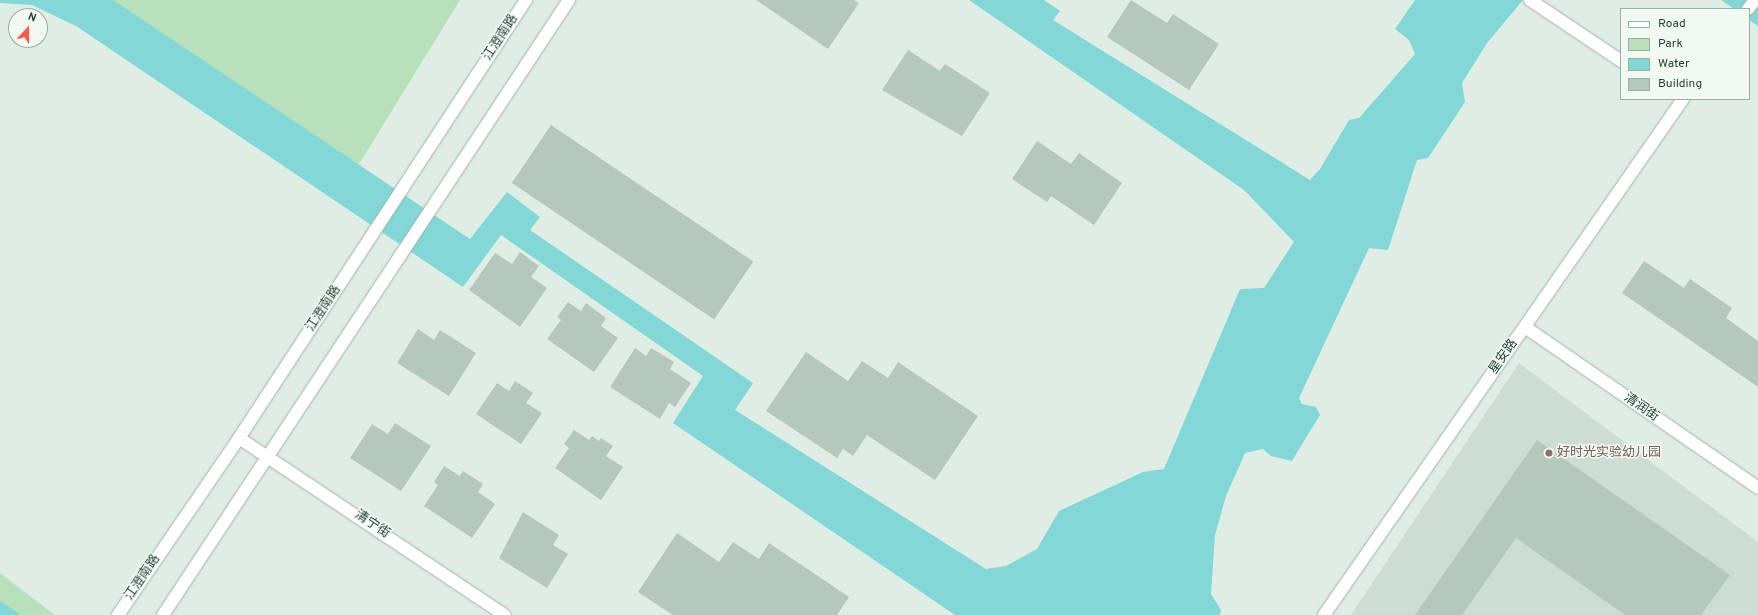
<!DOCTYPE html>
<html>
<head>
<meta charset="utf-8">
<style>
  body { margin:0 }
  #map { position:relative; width:1758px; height:615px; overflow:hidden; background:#e0ede5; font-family:Overpass,"Noto Sans SC",sans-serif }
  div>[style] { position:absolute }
  .built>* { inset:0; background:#ceddd3 }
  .green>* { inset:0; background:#b6e1ba }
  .water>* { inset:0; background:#81d8d6 }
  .building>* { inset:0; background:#b5c8bd; transform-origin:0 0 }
  .roads { filter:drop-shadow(0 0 1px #a2b5ab) drop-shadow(0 0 1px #a2b5ab) }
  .minor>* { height:12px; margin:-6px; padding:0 6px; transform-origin:6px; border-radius:6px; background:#fff }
  .tertiary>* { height:12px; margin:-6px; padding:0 6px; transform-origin:6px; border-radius:6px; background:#fff }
  .secondary>* { height:12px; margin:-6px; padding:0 6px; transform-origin:6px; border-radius:6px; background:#fff }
  .dots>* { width:11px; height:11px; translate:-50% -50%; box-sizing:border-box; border:2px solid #f1f9f3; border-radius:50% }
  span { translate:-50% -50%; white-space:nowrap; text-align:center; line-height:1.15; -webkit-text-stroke:3px #f1f9f3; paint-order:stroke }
  .street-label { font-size:13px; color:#1f3f30 }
  .education-label { font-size:13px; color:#785e54 }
  .left { translate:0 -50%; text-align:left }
  .legend { position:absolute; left:1620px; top:8px; width:130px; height:92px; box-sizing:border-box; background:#f1f9f3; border:1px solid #9dafa5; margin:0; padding:5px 7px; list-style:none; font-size:12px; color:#1f3f30 }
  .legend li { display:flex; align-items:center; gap:8px; height:20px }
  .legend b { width:20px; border:1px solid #9dafa5 }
  .north { position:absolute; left:8px; top:8px; width:40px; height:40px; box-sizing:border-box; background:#f1f9f3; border:1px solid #9dafa5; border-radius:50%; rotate:21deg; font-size:11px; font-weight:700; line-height:16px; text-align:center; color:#1f3f30 }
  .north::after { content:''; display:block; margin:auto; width:14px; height:18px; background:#ff574c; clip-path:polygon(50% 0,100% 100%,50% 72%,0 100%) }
</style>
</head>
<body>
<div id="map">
  <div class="built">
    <div style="clip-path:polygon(1519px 363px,1758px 542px,1758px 615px,1351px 615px)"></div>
  </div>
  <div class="green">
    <div style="clip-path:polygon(58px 0,460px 0,356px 169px)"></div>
    <div style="clip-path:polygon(0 573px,55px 615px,0 615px)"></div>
  </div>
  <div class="water">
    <div style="clip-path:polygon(0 0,113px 0,470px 239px,507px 192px,540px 217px,530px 230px,753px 383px,735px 410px,986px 569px,1006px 566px,1037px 549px,1059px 511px,1143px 472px,1164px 469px,1240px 289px,1264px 288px,1294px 242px,1244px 190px,969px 0,1044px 0,1060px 11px,1053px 20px,1310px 180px,1320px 169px,1349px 120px,1359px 118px,1415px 54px,1409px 40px,1395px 29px,1415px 0,1523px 0,1487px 43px,1462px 83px,1465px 102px,1428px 158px,1417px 160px,1388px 250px,1369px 248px,1299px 398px,1302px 404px,1316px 407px,1320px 415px,1307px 436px,1292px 461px,1271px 456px,1263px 449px,1245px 453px,1226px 496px,1215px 535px,1211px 594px,1221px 610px,1220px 615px,955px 615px,673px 423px,703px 376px,501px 235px,463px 287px,76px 26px,32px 5px,0 3px)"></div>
    <div style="clip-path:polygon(1721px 0,1758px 0,1758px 26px,1749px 20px,1749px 9px,1734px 9px)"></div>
    <div style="clip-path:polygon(0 601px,21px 615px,0 615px)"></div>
  </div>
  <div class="building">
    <div style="clip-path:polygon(756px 0,854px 0,859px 3px,828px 49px)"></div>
    <div style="clip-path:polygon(1131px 0,1167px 23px,1173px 14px,1219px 44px,1189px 90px,1107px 37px)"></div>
    <div style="clip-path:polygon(908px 50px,940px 71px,945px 64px,990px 93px,962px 136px,882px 90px)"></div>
    <div style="left:551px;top:125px;width:244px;height:70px;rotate:34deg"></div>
    <div style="clip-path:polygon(1037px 141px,1071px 164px,1079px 153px,1122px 183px,1094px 225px,1051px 196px,1047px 202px,1012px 179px)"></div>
    <div style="clip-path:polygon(520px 252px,539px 266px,531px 277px,547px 288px,520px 327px,469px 290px,495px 253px,512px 264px)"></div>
    <div style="clip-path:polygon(1644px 261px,1684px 288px,1690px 279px,1732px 308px,1726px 318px,1758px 341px,1758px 387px,1622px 293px)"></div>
    <div style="clip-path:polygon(568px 302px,581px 311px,586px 303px,606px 318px,601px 326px,618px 338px,594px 372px,547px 339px,561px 320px,557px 317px)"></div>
    <div style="clip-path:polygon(418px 329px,434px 340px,440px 330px,476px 353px,449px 396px,397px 363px)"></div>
    <div style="clip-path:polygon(635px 348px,646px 356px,651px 348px,674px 362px,670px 369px,691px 383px,675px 407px,669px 403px,660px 419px,610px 387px)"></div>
    <div style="clip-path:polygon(806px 352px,848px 381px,862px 361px,888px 378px,898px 362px,978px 416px,935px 480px,867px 435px,853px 456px,843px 449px,837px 458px,766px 411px)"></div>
    <div style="clip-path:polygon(515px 381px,533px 393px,526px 403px,542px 413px,521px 444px,476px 414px,497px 383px,509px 391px)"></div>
    <div style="clip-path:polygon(395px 423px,431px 446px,401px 491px,350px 458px,372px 424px,388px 434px)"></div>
    <div style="clip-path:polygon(574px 430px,589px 440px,592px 436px,599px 441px,601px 438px,613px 446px,606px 456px,623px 467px,601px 500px,555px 468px,569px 448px,564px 444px)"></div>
    <div style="clip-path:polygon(1537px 440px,1730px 575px,1701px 615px,1625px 615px,1516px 538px,1462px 615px,1415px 615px)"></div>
    <div style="clip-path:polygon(444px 466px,460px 476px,463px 471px,483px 484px,478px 492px,495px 504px,472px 538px,424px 506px,438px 485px,434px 482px)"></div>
    <div style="clip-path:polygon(523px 512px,559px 535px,553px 545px,568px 554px,547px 588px,499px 558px)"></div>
    <div style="clip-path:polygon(677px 533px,719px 562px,733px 542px,759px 559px,769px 543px,849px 597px,837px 615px,673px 615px,638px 592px)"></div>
  </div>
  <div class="roads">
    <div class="minor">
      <div style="left:1530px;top:0;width:110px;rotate:33.8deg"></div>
      <div style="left:1525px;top:327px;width:283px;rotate:34.6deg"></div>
      <div style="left:239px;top:438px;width:319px;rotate:33.7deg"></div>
    </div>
    <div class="tertiary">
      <div style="left:1748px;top:9px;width:11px;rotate:-52deg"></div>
      <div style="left:1324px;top:615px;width:629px;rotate:-55.17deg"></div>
    </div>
    <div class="secondary">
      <div style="left:118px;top:615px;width:214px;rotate:-55.6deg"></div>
      <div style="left:239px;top:438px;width:524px;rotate:-56.77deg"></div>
      <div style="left:163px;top:615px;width:737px;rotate:-56.57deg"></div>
    </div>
  </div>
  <div class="dots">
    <div style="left:1549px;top:453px;background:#8d6e63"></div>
  </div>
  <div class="street-label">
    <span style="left:501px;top:38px;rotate:-57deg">江澄南路</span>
    <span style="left:324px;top:309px;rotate:-57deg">江澄南路</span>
    <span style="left:1504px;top:357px;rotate:-55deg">星安路</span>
    <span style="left:1641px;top:408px;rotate:35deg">清润街</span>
    <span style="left:372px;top:525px;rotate:34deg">清宁街</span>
    <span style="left:143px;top:578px;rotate:-56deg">江澄南路</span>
  </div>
  <div class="education-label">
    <span class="left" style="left:1557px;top:453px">好时光实验幼儿园</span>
  </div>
  <ul class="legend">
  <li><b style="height:5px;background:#fff"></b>Road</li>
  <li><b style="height:11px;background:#b6e1ba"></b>Park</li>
  <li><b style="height:11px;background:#81d8d6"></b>Water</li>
  <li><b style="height:11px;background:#b5c8bd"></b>Building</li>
  </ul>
  <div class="north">N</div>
</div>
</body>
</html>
